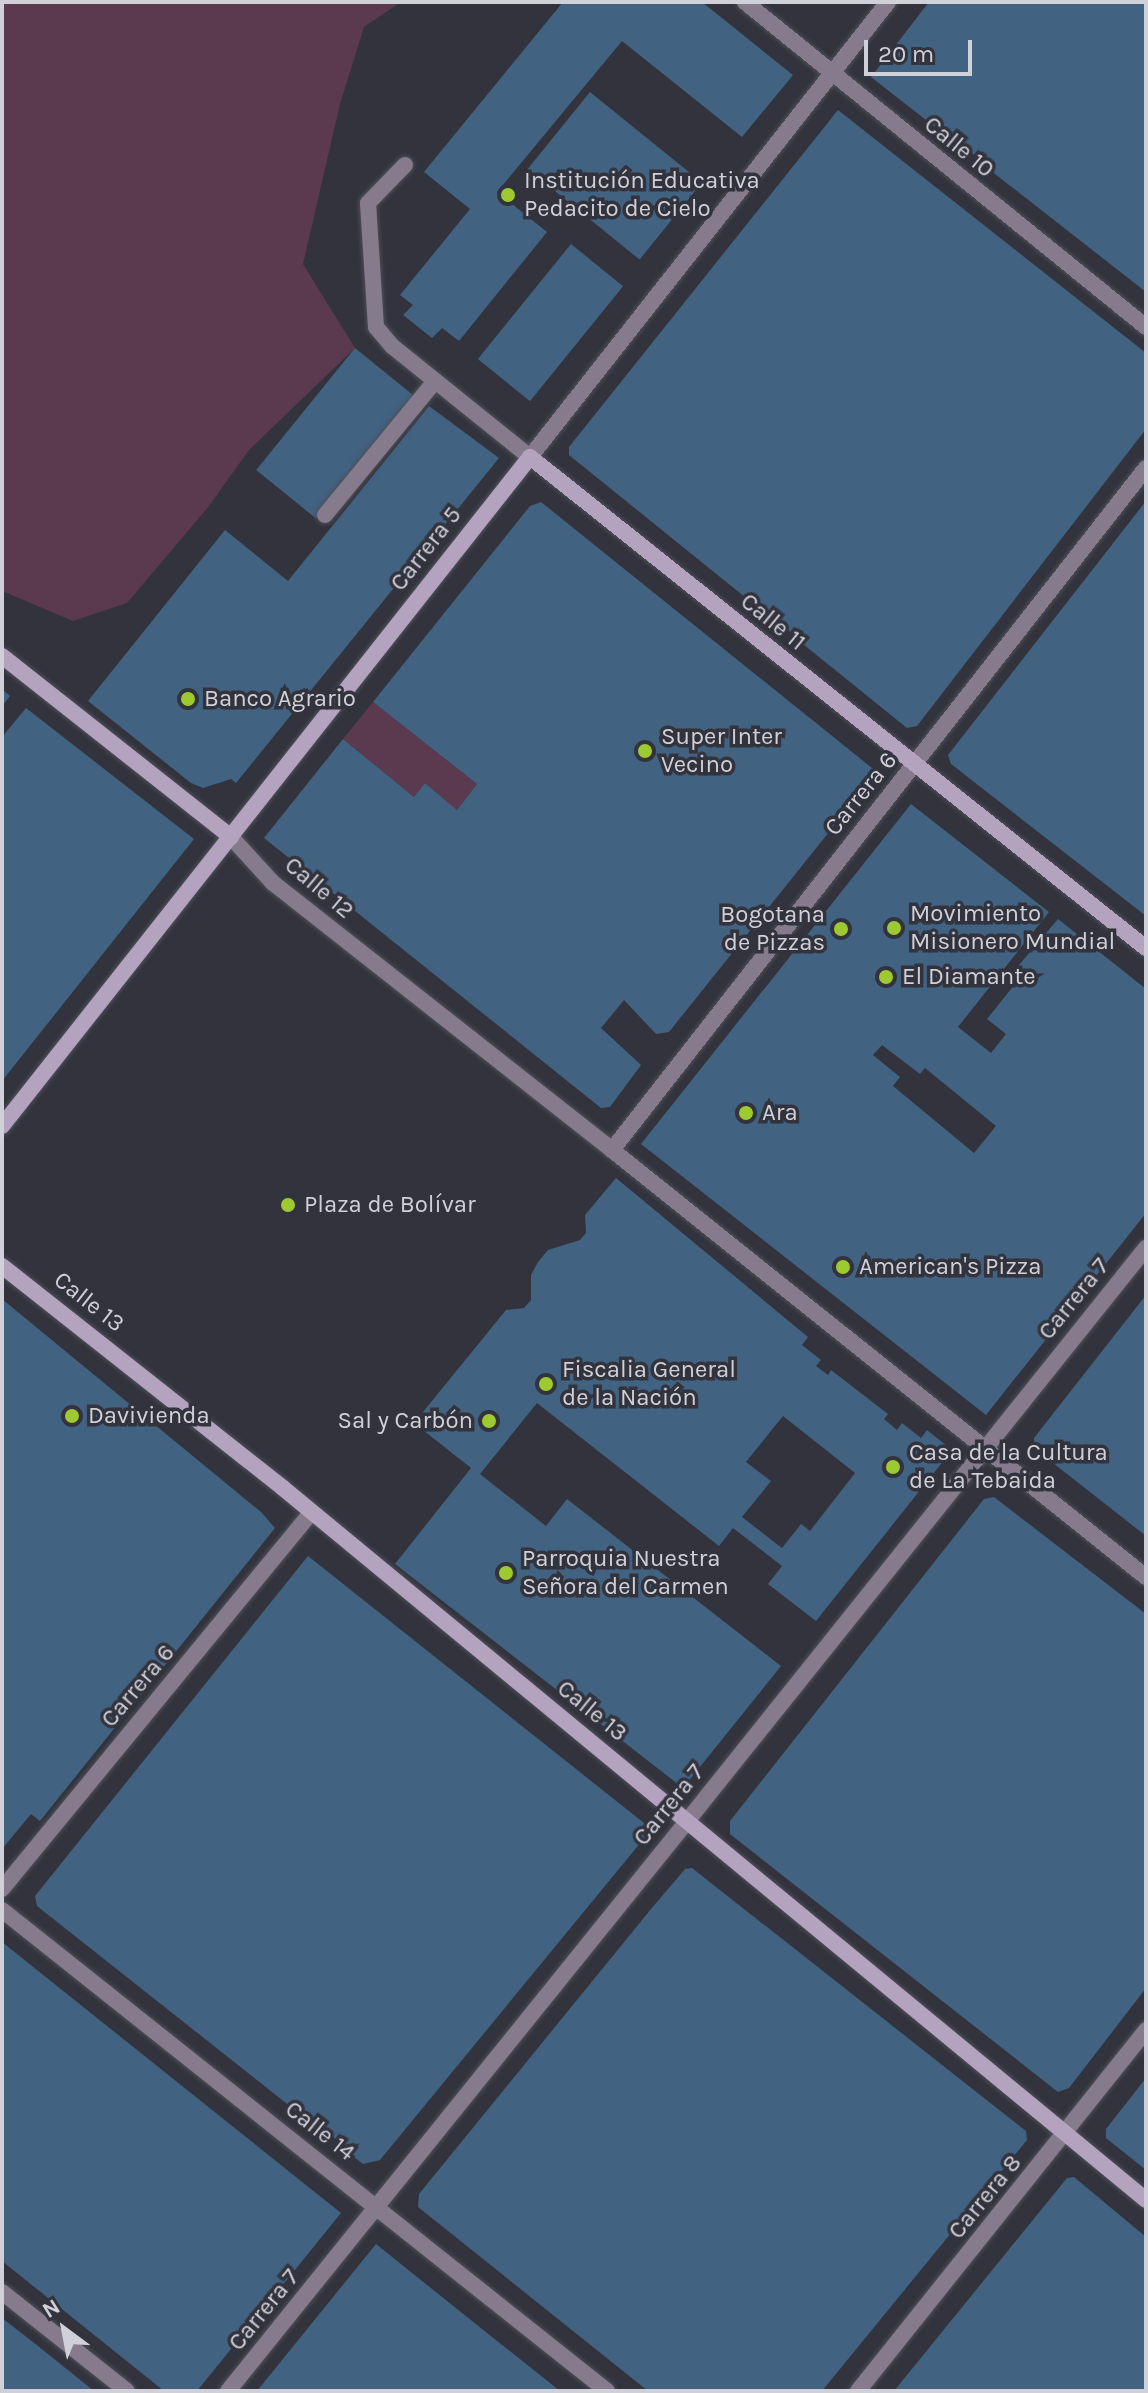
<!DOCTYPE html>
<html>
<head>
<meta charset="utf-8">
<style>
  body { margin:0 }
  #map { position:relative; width:1148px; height:2393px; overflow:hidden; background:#32333d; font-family:Karla,sans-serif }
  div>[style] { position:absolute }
  .green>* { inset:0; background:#5b394e }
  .building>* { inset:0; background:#426282; transform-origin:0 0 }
  .roads { filter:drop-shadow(0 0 2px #4e4f59) drop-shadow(0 0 2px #4e4f59) }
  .service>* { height:16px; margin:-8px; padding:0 8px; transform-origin:8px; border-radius:8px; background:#857b8d }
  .pedestrian>* { height:16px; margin:-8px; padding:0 8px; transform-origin:8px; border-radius:8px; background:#857b8d }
  .minor>* { height:16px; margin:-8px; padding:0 8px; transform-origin:8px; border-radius:8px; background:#857b8d }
  .tertiary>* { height:16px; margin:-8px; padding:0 8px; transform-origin:8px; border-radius:8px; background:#857b8d }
  .secondary>* { height:16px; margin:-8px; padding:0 8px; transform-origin:8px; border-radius:8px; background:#b4a3bf }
  .dots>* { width:22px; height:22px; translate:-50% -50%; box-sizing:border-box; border:4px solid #32333d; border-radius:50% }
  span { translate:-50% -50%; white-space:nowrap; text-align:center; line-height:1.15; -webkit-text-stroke:7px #32333d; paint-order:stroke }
  .street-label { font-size:24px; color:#d0d1d8 }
  .poi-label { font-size:24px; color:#d0d1d8 }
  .left { translate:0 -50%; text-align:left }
  .right { translate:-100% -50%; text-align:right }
  .frame { position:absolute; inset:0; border:4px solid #d0d1d8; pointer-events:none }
  .north { position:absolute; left:24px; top:2289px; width:80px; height:80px; -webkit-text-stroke:6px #32333d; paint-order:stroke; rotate:328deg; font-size:22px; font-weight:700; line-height:32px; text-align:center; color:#d0d1d8 }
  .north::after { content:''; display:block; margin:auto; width:28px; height:36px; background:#d0d1d8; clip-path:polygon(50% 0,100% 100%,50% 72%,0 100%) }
  .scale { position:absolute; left:864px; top:40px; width:108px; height:36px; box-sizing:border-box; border:4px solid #d0d1d8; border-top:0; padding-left:10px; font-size:24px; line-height:28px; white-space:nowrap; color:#d0d1d8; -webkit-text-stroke:6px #32333d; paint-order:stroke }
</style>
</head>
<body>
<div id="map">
  <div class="green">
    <div style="clip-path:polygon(2px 2px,401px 2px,364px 27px,340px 104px,303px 264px,355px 348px,249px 450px,209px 506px,127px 603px,73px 621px,2px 591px)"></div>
    <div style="clip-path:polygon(373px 702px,477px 784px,457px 810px,425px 783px,414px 797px,343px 739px)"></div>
  </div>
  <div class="building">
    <div style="clip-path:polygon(563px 2px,702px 2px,793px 75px,742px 137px,622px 41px,497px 192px,547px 232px,459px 341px,442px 328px,432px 338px,403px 315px,413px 305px,400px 295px,470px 209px,424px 172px)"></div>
    <div style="clip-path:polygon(929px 2px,1146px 2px,1146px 292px,871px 77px)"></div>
    <div style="left:590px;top:92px;width:144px;height:99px;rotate:39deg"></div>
    <div style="clip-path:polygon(838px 110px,1146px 353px,1146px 429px,917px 726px,907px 728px,569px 455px,569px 447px)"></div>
    <div style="left:571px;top:244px;width:67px;height:148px;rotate:39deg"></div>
    <div style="left:355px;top:348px;width:77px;height:157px;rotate:39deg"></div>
    <div style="clip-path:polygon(429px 406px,499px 458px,236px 783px,231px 779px,203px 788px,191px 783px,88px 701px,225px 530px,288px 581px)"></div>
    <div style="clip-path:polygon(1146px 501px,1146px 916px,951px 764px,948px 755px)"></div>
    <div style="clip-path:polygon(541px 502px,877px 772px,669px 1032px,656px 1034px,624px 1000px,601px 1028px,641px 1065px,610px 1107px,601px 1108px,264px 838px,343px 739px,414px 797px,425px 783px,457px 810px,477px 784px,373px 702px,530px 506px)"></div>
    <div style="clip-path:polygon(2px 689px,10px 696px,2px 706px)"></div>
    <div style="clip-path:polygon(26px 708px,194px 839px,2px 1081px,2px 737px)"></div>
    <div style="clip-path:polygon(evenodd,911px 804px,1049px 912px,958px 1027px,991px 1053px,1006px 1034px,987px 1019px,1015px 984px,1008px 978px,1058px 919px,1146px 989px,1146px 1213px,986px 1415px,641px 1144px,911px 804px,882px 1045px,920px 1074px,925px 1068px,996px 1126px,974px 1153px,893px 1086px,900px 1077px,873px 1055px,882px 1045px)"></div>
    <div style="clip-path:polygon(evenodd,616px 1178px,808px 1337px,802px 1345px,821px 1360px,816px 1366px,828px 1375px,831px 1370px,888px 1414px,884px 1419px,897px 1430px,902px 1423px,921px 1438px,927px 1430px,952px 1450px,816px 1621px,768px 1584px,782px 1566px,773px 1559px,733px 1528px,719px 1546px,537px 1403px,480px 1474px,546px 1526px,567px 1499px,781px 1666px,683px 1788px,395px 1564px,471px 1468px,414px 1423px,506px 1310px,524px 1308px,531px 1300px,531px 1275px,538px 1262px,548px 1250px,580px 1240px,586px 1233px,585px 1215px,616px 1178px,783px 1416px,855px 1473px,810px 1531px,801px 1524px,782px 1548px,742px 1517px,771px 1481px,746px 1462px,783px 1416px)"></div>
    <div style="clip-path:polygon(1146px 1295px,1146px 1536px,1034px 1448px,1034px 1438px)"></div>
    <div style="clip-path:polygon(2px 1299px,261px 1512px,275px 1528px,40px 1821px,31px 1814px,2px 1849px)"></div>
    <div style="clip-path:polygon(994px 1497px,1146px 1614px,1146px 1988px,1069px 2088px,1058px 2092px,730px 1834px,730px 1821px,984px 1499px)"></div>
    <div style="clip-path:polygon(308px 1556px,644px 1823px,646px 1836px,380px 2160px,363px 2164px,37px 1906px,35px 1896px)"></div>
    <div style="clip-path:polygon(692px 1868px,1026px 2131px,1027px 2140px,822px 2391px,648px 2391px,418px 2207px,419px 2194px,651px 1909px,685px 1869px)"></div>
    <div style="clip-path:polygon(2px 1942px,341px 2213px,197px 2391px,164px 2391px,2px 2261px)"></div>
    <div style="clip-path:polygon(1146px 2078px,1146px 2170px,1106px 2138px,1106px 2129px)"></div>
    <div style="clip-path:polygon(1074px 2177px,1146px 2237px,1146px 2391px,894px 2391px,1067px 2178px)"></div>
    <div style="clip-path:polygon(376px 2244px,442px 2297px,560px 2391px,257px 2391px)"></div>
    <div style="clip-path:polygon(2px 2318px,38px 2346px,94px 2391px,2px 2391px)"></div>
  </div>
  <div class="roads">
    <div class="service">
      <div style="left:376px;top:327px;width:124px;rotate:-93.7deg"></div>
      <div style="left:368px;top:203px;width:53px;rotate:-45.8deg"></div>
    </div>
    <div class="pedestrian">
      <div style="left:612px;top:1150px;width:684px;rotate:38.65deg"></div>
    </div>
    <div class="minor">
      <div style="left:745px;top:2px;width:516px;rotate:39.02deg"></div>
      <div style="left:376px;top:327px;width:25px;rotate:50deg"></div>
      <div style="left:392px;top:346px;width:177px;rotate:38.8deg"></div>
      <div style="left:325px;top:515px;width:173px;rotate:-50.6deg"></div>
      <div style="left:2px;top:1889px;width:485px;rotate:-50.6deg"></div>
      <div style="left:2px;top:1910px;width:773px;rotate:38.49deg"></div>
      <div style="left:2px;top:2292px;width:159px;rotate:38.4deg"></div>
      <div style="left:228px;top:2391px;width:733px;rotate:-51.14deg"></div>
      <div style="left:858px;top:2391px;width:462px;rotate:-51.4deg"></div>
    </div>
    <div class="tertiary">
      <div style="left:530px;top:457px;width:579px;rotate:-51.8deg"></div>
      <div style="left:231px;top:837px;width:62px;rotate:47.6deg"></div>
      <div style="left:273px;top:883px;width:432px;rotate:38.2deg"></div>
      <div style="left:612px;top:1150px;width:866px;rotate:-51.94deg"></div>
      <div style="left:688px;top:1820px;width:733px;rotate:-51.32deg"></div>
    </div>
    <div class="secondary">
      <div style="left:2px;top:656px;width:292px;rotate:38.3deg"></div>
      <div style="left:2px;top:1126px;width:852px;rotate:-51.72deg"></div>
      <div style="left:530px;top:457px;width:788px;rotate:38.56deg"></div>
      <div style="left:2px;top:1266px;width:358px;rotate:38.3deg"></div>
      <div style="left:283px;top:1488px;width:1119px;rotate:39.52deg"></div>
    </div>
  </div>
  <div class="dots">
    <div style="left:508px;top:195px;background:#9dca31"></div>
    <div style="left:188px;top:699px;background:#9dca31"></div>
    <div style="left:645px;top:751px;background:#9dca31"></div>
    <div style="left:894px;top:928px;background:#9dca31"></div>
    <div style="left:841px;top:929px;background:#9dca31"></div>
    <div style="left:886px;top:977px;background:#9dca31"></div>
    <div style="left:746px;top:1113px;background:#9dca31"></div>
    <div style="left:288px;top:1205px;background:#9dca31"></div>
    <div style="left:843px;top:1267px;background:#9dca31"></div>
    <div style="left:546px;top:1384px;background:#9dca31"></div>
    <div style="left:72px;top:1416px;background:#9dca31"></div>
    <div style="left:489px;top:1421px;background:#9dca31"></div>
    <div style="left:893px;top:1467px;background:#9dca31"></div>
    <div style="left:506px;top:1573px;background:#9dca31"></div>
  </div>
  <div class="street-label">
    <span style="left:959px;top:147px;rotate:39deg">Calle 10</span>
    <span style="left:426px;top:549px;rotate:-52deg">Carrera 5</span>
    <span style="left:773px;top:622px;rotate:39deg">Calle 11</span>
    <span style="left:861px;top:794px;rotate:-51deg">Carrera 6</span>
    <span style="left:319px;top:888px;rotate:40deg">Calle 12</span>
    <span style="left:1074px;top:1299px;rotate:-51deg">Carrera 7</span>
    <span style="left:89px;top:1302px;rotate:38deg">Calle 13</span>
    <span style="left:138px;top:1686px;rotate:-50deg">Carrera 6</span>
    <span style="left:592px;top:1711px;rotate:39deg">Calle 13</span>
    <span style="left:669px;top:1805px;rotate:-51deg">Carrera 7</span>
    <span style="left:320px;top:2131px;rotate:38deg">Calle 14</span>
    <span style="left:985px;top:2197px;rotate:-51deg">Carrera 8</span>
    <span style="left:264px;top:2310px;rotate:-51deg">Carrera 7</span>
  </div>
  <div class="poi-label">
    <span class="left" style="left:524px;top:195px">Institución Educativa<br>Pedacito de Cielo</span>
    <span class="left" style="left:204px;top:699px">Banco Agrario</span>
    <span class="left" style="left:661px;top:751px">Super Inter<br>Vecino</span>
    <span class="left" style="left:910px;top:928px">Movimiento<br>Misionero Mundial</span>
    <span class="right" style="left:825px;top:929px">Bogotana<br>de Pizzas</span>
    <span class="left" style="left:902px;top:977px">El Diamante</span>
    <span class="left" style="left:762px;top:1113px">Ara</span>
    <span class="left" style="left:304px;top:1205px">Plaza de Bolívar</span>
    <span class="left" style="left:859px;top:1267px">American's Pizza</span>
    <span class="left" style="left:562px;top:1384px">Fiscalia General<br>de la Nación</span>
    <span class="left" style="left:88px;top:1416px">Davivienda</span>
    <span class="right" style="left:473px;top:1421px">Sal y Carbón</span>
    <span class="left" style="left:909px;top:1467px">Casa de la Cultura<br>de La Tebaida</span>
    <span class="left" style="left:522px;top:1573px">Parroquia Nuestra<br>Señora del Carmen</span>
  </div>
  <div class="frame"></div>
  <div class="north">N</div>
  <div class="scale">20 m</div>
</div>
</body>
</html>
